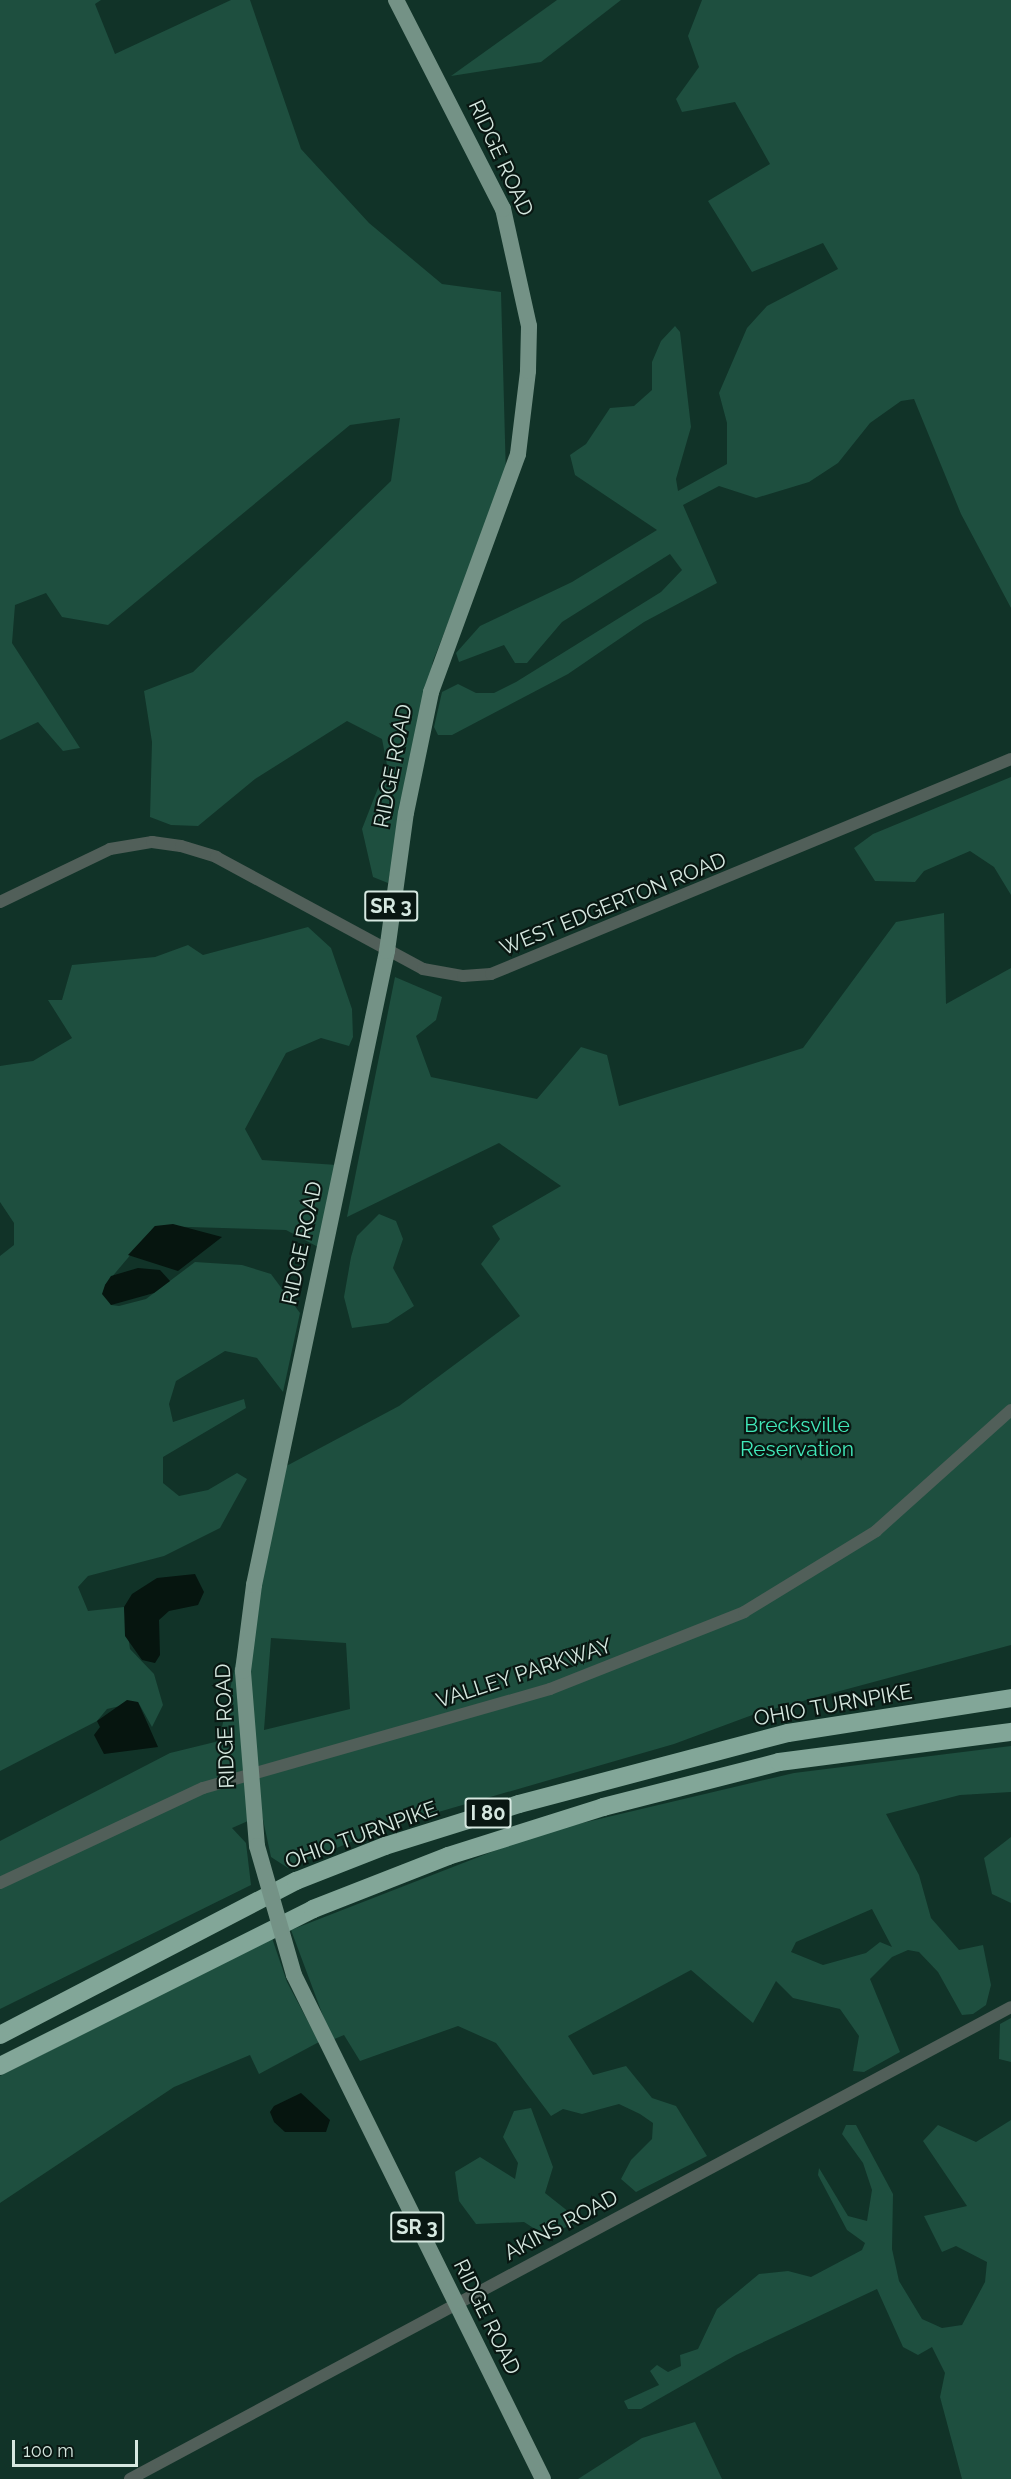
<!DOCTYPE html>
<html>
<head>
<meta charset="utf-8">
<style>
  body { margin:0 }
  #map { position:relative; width:1011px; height:2479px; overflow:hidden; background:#113328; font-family:Raleway,sans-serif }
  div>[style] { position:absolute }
  .green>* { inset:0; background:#1e4f3f }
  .water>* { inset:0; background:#06150f }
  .minor>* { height:12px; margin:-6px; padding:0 6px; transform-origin:6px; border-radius:6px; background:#515f59 }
  .major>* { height:16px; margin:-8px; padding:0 8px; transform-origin:8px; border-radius:8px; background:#749286 }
  .highway>* { height:18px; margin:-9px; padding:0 9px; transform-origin:9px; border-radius:9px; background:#82a698 }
  .major-bridge>* { height:16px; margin:-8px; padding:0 8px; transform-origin:8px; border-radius:8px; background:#749286 }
  span { translate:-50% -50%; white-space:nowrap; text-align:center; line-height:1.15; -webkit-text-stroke:4.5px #091712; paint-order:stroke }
  .shield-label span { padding:2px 4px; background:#091712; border:2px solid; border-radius:4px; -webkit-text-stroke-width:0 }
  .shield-label { font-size:20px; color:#d6e8e0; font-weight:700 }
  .street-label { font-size:21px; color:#d6e8e0 }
  .park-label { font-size:21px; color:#41e9b9 }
  .scale { position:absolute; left:12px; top:2440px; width:126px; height:27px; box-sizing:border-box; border:3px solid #d6e8e0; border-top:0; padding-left:8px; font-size:18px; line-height:21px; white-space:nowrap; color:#d6e8e0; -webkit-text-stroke:4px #091712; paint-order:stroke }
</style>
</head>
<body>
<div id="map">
  <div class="green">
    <div style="clip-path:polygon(0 0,101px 0,95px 4px,115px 54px,231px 0,250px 0,301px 149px,369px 223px,442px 284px,501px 292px,506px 477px,433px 661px,388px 883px,373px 877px,362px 829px,387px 765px,382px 739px,347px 721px,255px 779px,198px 826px,171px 825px,150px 817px,152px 742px,144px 691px,193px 672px,391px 481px,400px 418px,350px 425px,108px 625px,62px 617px,46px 593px,15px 605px,12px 643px,80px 748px,63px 751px,38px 722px,0 740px)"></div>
    <div style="clip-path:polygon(557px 0,621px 0,541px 62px,451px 76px)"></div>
    <div style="clip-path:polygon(702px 0,1011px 0,1011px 608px,961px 514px,914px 399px,901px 401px,870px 423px,838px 463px,809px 482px,756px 498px,719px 486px,683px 505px,717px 583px,644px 622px,568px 674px,452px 735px,438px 735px,434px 727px,442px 692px,458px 684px,476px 693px,494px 693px,516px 682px,661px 592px,682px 570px,670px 554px,562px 622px,527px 663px,515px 663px,504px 645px,459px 662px,456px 653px,480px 626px,572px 582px,657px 530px,575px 475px,570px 455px,586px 444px,610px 408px,634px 406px,652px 390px,652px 362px,661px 341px,675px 326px,680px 332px,691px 427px,676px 479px,678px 491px,727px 464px,727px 423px,719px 393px,747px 328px,767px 306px,838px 269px,823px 243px,752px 272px,708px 201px,770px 164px,735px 102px,682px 112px,676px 99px,699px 67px,688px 36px)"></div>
    <div style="clip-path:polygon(1011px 777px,1011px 895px,994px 867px,970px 851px,924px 871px,915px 882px,875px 881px,854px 848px,873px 834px)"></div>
    <div style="clip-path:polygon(evenodd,944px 913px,946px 1004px,1011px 968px,1011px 1645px,755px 1714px,674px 1744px,390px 1826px,288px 1868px,271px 1857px,262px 1815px,232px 1828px,246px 1843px,251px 1885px,0 2009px,0 1841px,170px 1753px,219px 1741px,277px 1471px,399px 1406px,520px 1316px,481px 1264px,500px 1239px,492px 1226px,561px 1186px,499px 1143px,347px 1217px,395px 977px,442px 997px,436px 1020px,416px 1036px,431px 1077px,537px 1099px,581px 1047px,607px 1055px,619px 1106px,803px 1048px,896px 922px,944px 913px,271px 1638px,346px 1643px,350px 1709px,264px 1730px,271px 1638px)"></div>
    <div style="clip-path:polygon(308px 927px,331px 948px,352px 1009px,353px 1037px,349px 1046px,321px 1038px,286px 1053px,245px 1129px,262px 1160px,337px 1165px,320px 1248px,286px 1230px,155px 1226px,105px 1285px,111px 1305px,119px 1306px,146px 1299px,195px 1262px,242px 1265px,271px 1274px,300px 1313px,283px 1392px,257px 1358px,225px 1351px,176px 1381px,169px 1404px,173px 1422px,244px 1399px,246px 1408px,163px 1457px,163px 1483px,179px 1496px,208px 1490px,237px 1473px,247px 1479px,220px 1528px,164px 1556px,88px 1576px,78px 1587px,88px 1611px,124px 1607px,130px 1649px,154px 1674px,163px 1705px,152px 1727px,138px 1702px,107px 1709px,97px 1721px,0 1771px,0 1256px,14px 1245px,14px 1223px,0 1202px,0 1066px,33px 1061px,72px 1038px,48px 1000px,62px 1000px,72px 965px,155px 957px,188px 945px,203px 955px)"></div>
    <div style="clip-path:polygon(379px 1214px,396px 1221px,403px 1239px,393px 1268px,414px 1306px,388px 1323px,352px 1328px,344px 1297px,351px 1257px,357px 1236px)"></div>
    <div style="clip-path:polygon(evenodd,1011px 1746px,1011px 1792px,960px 1795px,886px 1814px,919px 1875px,931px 1918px,959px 1950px,983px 1945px,991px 1985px,986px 2005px,973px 2014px,962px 2015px,938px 1972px,919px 1952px,908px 1950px,892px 1957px,870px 1979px,900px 2052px,864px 2072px,853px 2071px,859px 2036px,840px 2009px,793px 1998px,776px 1981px,753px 2023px,691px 1970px,568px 2036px,593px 2075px,626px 2066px,652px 2098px,676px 2106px,707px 2156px,636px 2192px,621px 2179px,631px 2160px,652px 2139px,653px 2123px,640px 2114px,619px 2104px,582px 2114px,563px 2109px,551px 2116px,496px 2043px,458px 2026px,360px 2061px,344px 2035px,332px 2040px,291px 1930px,540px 1833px,794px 1773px,1011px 1746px,872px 1909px,892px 1947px,880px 1942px,866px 1953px,823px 1965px,791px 1952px,796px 1942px,872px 1909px)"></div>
    <div style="clip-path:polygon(1011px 1837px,1011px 1903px,992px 1894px,984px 1858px)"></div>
    <div style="clip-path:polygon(272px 1938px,287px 1982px,319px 2042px,259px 2074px,250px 2055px,174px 2087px,0 2203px,0 2076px)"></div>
    <div style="clip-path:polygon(1011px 2018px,1011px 2062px,999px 2059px,1000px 2024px)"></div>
    <div style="clip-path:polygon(531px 2108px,553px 2167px,545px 2193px,569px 2212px,573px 2224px,546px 2236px,524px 2222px,476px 2224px,459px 2201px,455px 2172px,480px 2157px,515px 2179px,518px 2163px,503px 2137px,514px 2111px)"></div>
    <div style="clip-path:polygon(1011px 2120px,1011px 2479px,962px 2479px,940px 2397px,945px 2373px,932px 2347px,918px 2355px,903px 2347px,877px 2289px,736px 2355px,641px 2409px,628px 2409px,624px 2401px,659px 2385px,650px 2371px,657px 2365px,668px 2372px,681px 2366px,680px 2355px,698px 2349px,717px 2309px,759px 2274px,788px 2271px,811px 2277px,862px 2250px,865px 2243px,847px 2230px,818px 2175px,819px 2168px,848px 2216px,867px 2221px,872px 2190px,863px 2163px,842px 2134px,846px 2125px,856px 2125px,893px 2194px,892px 2249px,899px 2281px,922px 2319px,942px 2328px,962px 2325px,985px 2282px,987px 2262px,956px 2246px,942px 2252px,924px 2216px,967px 2206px,923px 2141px,938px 2125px,976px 2142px)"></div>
    <div style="clip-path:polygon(695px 2422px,722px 2479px,578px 2479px,642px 2438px)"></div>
  </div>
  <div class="water">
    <div style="clip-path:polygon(173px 1224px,222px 1237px,178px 1271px,128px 1255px,155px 1226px)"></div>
    <div style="clip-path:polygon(138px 1268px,160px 1270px,170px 1281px,154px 1293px,111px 1305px,102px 1294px,105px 1285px,111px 1276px)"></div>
    <div style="clip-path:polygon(195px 1574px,204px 1592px,198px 1605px,169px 1611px,159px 1620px,160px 1655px,155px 1663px,142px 1660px,125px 1636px,124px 1607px,132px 1594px,157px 1578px)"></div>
    <div style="clip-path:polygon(127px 1700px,138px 1702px,158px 1747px,104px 1754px,94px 1735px,100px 1727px,97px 1721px)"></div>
    <div style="clip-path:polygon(301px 2093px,330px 2120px,326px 2132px,285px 2132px,274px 2122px,270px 2112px,274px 2106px)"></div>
  </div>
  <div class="minor">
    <div style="left:0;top:902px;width:122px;rotate:-25.7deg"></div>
    <div style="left:110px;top:849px;width:43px;rotate:-9.5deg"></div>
    <div style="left:152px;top:842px;width:29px;rotate:8deg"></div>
    <div style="left:181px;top:846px;width:37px;rotate:17deg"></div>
    <div style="left:216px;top:857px;width:235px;rotate:28.4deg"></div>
    <div style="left:423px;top:969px;width:41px;rotate:9.9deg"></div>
    <div style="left:463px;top:976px;width:28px;rotate:-4deg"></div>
    <div style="left:491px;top:974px;width:563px;rotate:-22.46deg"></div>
    <div style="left:0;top:1883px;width:224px;rotate:-25.1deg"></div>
    <div style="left:203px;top:1788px;width:361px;rotate:-15.9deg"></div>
    <div style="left:550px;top:1689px;width:209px;rotate:-21.6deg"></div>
    <div style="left:744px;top:1612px;width:155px;rotate:-31.5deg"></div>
    <div style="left:876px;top:1531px;width:181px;rotate:-41.9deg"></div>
    <div style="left:130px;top:2479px;width:999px;rotate:-28.18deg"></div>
  </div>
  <div class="major">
    <div style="left:257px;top:1846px;width:176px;rotate:-94.6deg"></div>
    <div style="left:243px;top:1671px;width:87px;rotate:-82.7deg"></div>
    <div style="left:254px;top:1585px;width:648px;rotate:-78.15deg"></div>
    <div style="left:387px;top:951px;width:139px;rotate:-82.2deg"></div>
    <div style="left:406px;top:813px;width:124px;rotate:-78.3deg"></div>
    <div style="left:431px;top:692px;width:253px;rotate:-69.9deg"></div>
    <div style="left:518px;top:454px;width:84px;rotate:-83.1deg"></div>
    <div style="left:528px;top:371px;width:45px;rotate:-88.7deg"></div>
    <div style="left:529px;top:326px;width:120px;rotate:-102.5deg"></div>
    <div style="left:503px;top:209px;width:235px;rotate:-117.1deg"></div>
    <div style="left:294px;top:1975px;width:562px;rotate:63.71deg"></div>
  </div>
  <div class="highway">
    <div style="left:0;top:2035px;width:334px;rotate:-27.5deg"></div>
    <div style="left:296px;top:1881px;width:96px;rotate:-21.5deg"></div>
    <div style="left:385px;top:1846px;width:140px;rotate:-17.4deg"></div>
    <div style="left:519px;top:1804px;width:278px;rotate:-14.8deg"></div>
    <div style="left:788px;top:1733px;width:226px;rotate:-8.9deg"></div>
    <div style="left:0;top:2066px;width:350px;rotate:-26.6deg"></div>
    <div style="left:313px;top:1909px;width:145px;rotate:-21.4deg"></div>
    <div style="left:448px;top:1856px;width:163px;rotate:-17.5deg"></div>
    <div style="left:603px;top:1807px;width:182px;rotate:-14.3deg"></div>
    <div style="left:779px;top:1762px;width:234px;rotate:-7.4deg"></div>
  </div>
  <div class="major-bridge">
    <div style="left:257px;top:1846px;width:134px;rotate:74deg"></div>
  </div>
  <div class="shield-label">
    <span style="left:391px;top:906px">SR 3</span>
    <span style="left:488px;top:1813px">I 80</span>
    <span style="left:417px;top:2227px">SR 3</span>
  </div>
  <div class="street-label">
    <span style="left:501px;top:158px;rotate:65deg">RIDGE ROAD</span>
    <span style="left:393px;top:766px;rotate:-79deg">RIDGE ROAD</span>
    <span style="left:613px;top:904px;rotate:-22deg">WEST EDGERTON ROAD</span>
    <span style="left:302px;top:1243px;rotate:-78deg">RIDGE ROAD</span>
    <span style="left:524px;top:1673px;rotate:-18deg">VALLEY PARKWAY</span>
    <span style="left:833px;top:1705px;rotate:-10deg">OHIO TURNPIKE</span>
    <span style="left:225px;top:1726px;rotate:-92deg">RIDGE ROAD</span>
    <span style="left:361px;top:1835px;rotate:-20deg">OHIO TURNPIKE</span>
    <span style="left:561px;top:2225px;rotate:-28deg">AKINS ROAD</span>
    <span style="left:487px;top:2317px;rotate:64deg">RIDGE ROAD</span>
  </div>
  <div class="park-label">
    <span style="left:797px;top:1437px">Brecksville<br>Reservation</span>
  </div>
  <div class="scale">100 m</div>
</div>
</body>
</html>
